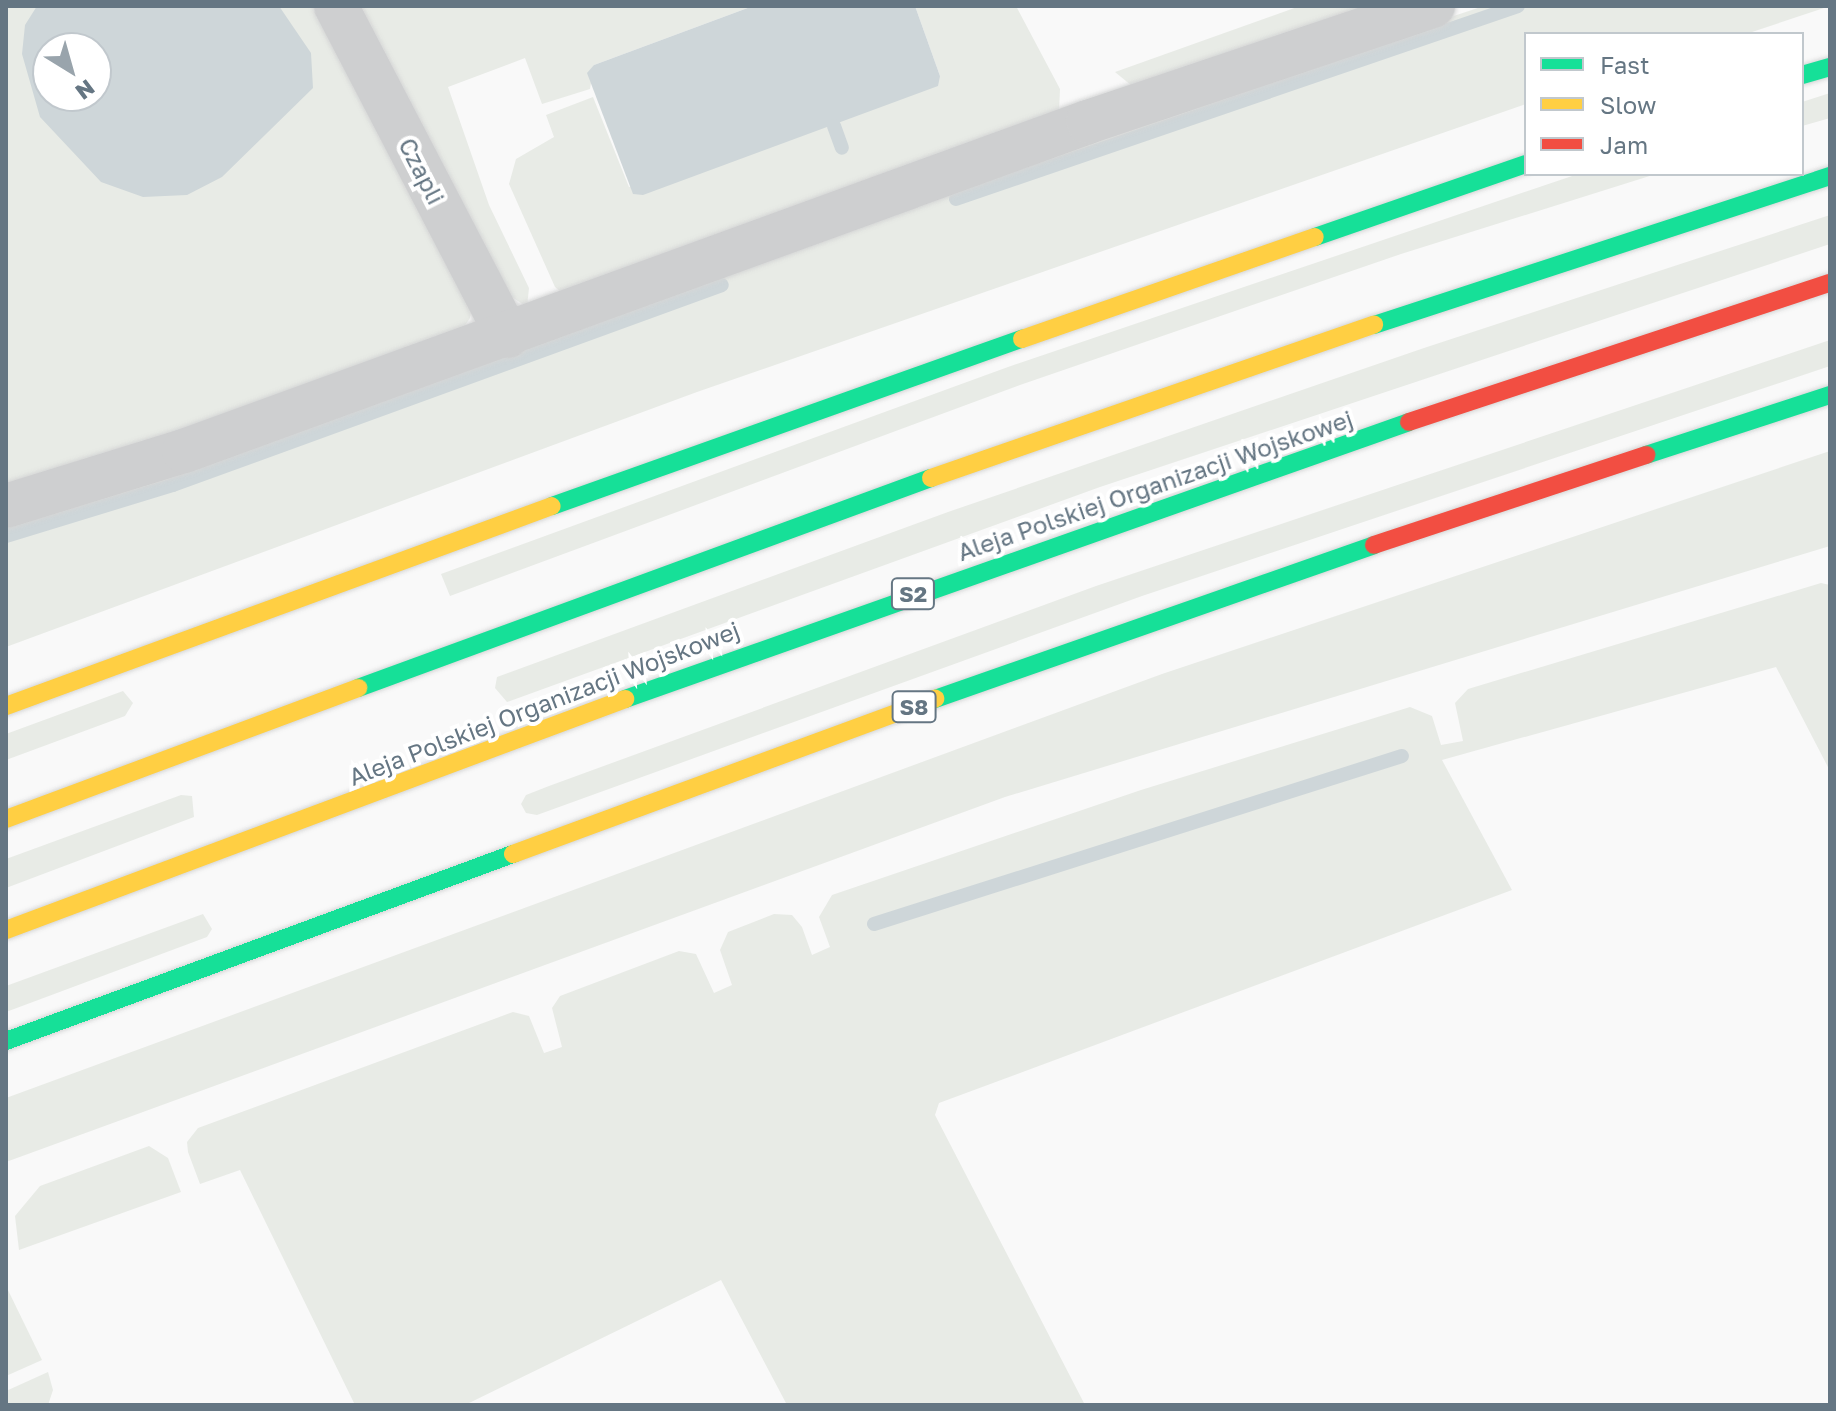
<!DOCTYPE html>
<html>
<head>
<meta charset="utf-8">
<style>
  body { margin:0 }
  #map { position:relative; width:1836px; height:1411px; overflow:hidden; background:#f9f9f9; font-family:"Golos Text",sans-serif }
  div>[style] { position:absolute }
  .green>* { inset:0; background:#e8ebe6 }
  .water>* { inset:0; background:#ced6d9 }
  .stream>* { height:14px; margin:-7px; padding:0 7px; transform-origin:7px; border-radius:7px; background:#ced6d9 }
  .roads { filter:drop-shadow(0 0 2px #d5d6d6) drop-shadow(0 0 2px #d5d6d6) }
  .street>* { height:44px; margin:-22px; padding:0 22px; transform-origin:22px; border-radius:22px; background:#cecfd0 }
  .fast>* { height:18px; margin:-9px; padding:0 9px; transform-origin:9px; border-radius:9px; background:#16e098 }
  .slow>* { height:18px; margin:-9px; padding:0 9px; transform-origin:9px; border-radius:9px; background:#ffcf43 }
  .jam>* { height:18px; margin:-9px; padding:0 9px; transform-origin:9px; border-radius:9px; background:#f24e42 }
  span { translate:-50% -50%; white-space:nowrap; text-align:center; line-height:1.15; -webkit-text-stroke:8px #fff; paint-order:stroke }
  .shield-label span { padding:2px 6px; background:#fff; border:2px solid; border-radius:6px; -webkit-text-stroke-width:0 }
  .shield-label { font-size:22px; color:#657683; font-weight:700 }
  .street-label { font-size:24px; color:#657683 }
  .frame { position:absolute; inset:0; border:8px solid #657683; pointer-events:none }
  .legend { position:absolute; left:1524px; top:32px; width:280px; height:144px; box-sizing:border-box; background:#fff; border:2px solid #c1c8cd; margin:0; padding:10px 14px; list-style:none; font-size:24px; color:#657683 }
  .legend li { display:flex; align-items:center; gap:16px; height:40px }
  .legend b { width:40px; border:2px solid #c1c8cd }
  .north { position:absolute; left:32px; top:32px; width:80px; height:80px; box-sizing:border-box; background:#fff; border:2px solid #c1c8cd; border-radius:50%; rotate:143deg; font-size:22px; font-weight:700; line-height:32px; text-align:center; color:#657683 }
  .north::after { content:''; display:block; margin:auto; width:28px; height:36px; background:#99a4ac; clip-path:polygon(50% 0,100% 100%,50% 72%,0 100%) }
</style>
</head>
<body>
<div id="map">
  <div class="green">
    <div style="clip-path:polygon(evenodd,6px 6px,317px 6px,472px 302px,470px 318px,460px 333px,6px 490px,6px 6px,48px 48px,96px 48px,96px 96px,48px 96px,48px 48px)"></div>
    <div style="clip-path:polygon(361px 6px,592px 7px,753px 6px,594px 65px,590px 89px,542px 104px,525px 58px,448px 87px,489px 205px,529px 288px,527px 307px,512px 297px)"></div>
    <div style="clip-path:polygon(915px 6px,1016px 6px,1060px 89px,1059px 112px,561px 292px,555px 287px,509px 184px,516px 159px,554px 137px,546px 115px,593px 97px,629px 187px,940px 76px)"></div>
    <div style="clip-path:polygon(1300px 6px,1380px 6px,1132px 86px,1115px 72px)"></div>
    <div style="clip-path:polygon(1484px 6px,1830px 6px,1746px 34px,1526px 34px,1526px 104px,697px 392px,6px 647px,6px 524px,1229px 90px)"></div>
    <div style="clip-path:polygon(1830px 93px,1830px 118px,1802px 126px,1802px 102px)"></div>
    <div style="clip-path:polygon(1578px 174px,1656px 174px,1401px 254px,1020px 385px,450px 596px,441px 574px,1008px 367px)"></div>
    <div style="clip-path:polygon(1830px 215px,1830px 244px,1100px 487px,507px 702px,495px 688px,497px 677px,948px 512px,1424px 348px)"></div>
    <div style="clip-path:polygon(1830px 340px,1830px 366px,1142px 596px,537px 815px,526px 813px,521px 804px,526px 795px,549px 786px,1096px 586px)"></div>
    <div style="clip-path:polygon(1830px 451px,1830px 546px,1005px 797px,6px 1162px,6px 1098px,1162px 674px)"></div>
    <div style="clip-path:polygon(1821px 583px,1830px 585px,1830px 771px,1776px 667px,1442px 760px,1512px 890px,939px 1103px,935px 1115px,1085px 1405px,787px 1405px,721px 1280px,465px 1405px,355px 1405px,240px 1170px,200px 1184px,188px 1152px,187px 1142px,198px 1128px,513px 1012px,529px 1016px,544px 1053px,562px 1047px,552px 1008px,560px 996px,679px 951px,696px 954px,714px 993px,732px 985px,720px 950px,728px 932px,774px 914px,792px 915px,802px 927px,812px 955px,830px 947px,819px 917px,832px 895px,1141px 790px,1410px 707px,1432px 716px,1441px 745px,1463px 741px,1455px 703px,1468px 689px)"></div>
    <div style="clip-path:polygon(123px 691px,133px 703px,125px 716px,6px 760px,6px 734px)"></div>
    <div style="clip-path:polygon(181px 795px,192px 796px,194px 817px,6px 888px,6px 859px)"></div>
    <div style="clip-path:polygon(203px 914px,212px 929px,207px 937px,6px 1012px,6px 986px)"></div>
    <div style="clip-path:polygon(149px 1146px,168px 1158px,181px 1192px,19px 1250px,15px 1216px,40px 1186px)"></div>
    <div style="clip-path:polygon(6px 1286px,42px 1360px,6px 1376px)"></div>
    <div style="clip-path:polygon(48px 1372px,53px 1390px,48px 1405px,6px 1405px,6px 1391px)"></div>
  </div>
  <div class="water">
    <div style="clip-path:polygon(evenodd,37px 6px,279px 6px,311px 53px,313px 88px,222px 177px,187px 195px,143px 197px,101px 182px,40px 117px,22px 54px,25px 25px,37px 6px,48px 48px,96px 48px,96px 96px,48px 96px,48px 48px)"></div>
    <div style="clip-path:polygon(753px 6px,915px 6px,940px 76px,938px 86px,643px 195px,633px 194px,587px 73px,594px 65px)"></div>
  </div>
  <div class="stream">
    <div style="left:834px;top:126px;width:23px;rotate:70deg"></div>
    <div style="left:956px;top:199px;width:594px;rotate:-18.95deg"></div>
    <div style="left:6px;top:536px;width:175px;rotate:-17deg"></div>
    <div style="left:173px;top:485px;width:584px;rotate:-20.02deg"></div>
    <div style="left:874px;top:924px;width:554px;rotate:-17.65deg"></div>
  </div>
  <div class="roads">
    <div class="street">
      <div style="left:336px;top:6px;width:372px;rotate:62.5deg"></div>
      <div style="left:6px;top:506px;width:186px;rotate:-17.2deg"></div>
      <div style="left:184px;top:451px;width:962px;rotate:-20deg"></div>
      <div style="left:1088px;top:122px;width:364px;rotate:-18.6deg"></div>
    </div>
    <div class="fast">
      <div style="left:1802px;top:75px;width:29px;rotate:-16deg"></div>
      <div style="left:1315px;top:237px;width:223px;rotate:-19.1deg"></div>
      <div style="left:1374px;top:325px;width:480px;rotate:-18.1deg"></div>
      <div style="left:1646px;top:455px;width:194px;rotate:-18.1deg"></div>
      <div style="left:552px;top:506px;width:499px;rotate:-19.6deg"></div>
      <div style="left:358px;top:688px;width:610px;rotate:-20.13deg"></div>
      <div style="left:625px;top:699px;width:831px;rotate:-19.46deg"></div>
      <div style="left:935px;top:699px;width:465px;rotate:-19.3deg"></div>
      <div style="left:6px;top:1041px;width:540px;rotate:-20.25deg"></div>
    </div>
    <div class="slow">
      <div style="left:1022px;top:339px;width:310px;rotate:-19.2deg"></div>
      <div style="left:931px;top:478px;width:469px;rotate:-19.1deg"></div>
      <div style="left:6px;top:706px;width:581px;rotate:-20.12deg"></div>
      <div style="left:6px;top:819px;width:376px;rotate:-20.4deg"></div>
      <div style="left:513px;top:854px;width:450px;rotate:-20.2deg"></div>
      <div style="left:6px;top:930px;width:661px;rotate:-20.46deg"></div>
    </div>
    <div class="jam">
      <div style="left:1409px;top:422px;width:443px;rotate:-18.3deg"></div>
      <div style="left:1374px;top:545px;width:287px;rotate:-18.3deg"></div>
    </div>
  </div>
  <div class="shield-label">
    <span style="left:913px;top:594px">S2</span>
    <span style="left:914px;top:707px">S8</span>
  </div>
  <div class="street-label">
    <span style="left:422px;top:171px;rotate:63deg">Czapli</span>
    <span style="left:1155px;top:485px;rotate:-19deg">Aleja Polskiej Organizacji Wojskowej</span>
    <span style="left:544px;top:703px;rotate:-21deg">Aleja Polskiej Organizacji Wojskowej</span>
  </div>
  <div class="frame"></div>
  <ul class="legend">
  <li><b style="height:10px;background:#16e098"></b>Fast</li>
  <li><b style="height:10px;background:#ffcf43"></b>Slow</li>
  <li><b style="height:10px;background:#f24e42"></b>Jam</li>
  </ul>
  <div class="north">N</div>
</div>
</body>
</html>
